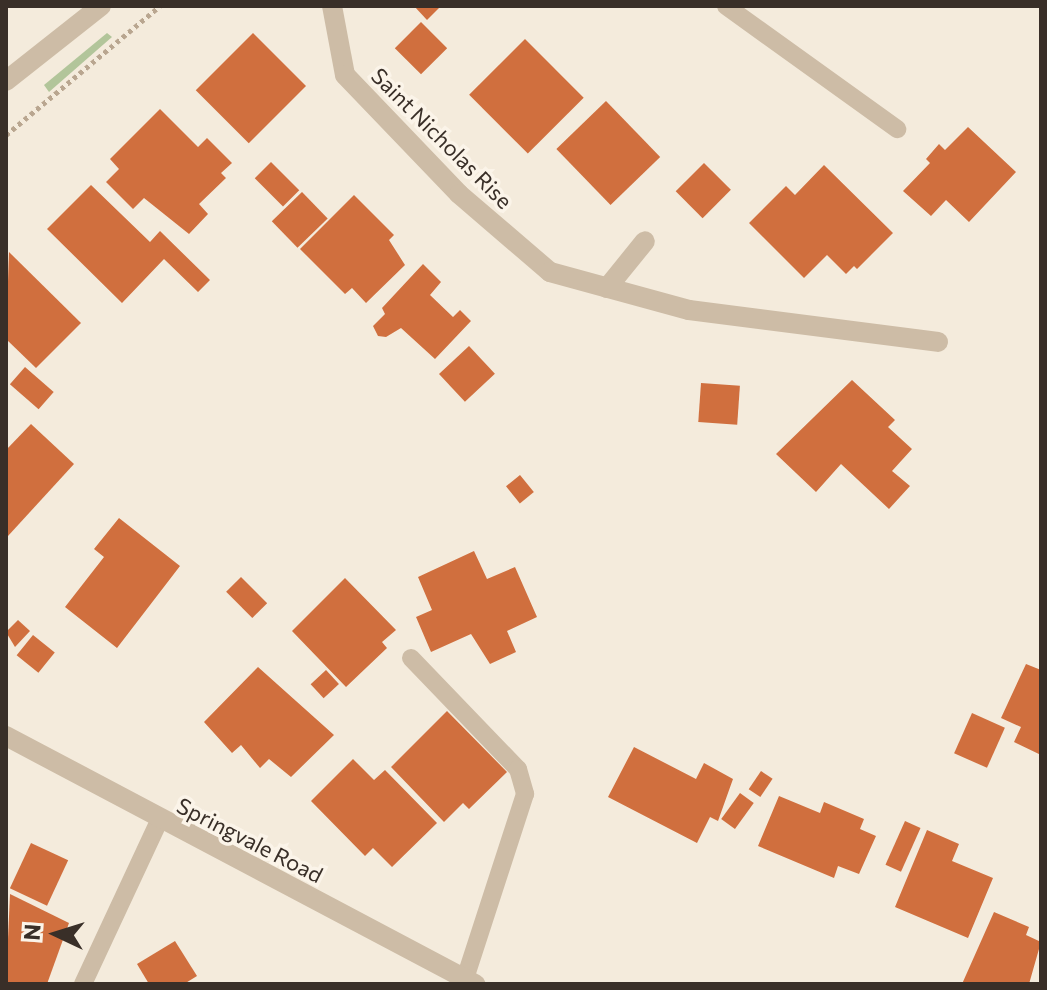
<!DOCTYPE html>
<html>
<head>
<meta charset="utf-8">
<style>
  body { margin:0 }
  #map { position:relative; width:1047px; height:990px; overflow:hidden; background:#f4ebdc; font-family:Commissioner,sans-serif }
  div>[style] { position:absolute }
  .green>* { inset:0; background:#b2c59a }
  .building>* { inset:0; background:#d06f3e; transform-origin:0 0 }
  .path>* { height:5px; margin-top:-2.5px; transform-origin:0; background:repeating-linear-gradient(90deg,#b9a690 0 4px,transparent 0 8px) }
  .service>* { height:18px; margin:-9px; padding:0 9px; transform-origin:9px; border-radius:9px; background:#cdbca6 }
  .minor>* { height:20px; margin:-10px; padding:0 10px; transform-origin:10px; border-radius:10px; background:#cdbca6 }
  .tertiary>* { height:20px; margin:-10px; padding:0 10px; transform-origin:10px; border-radius:10px; background:#cdbca6 }
  span { translate:-50% -50%; white-space:nowrap; text-align:center; line-height:1.15; -webkit-text-stroke:7px #fbf4e9; paint-order:stroke }
  .street-label { font-size:22px; color:#392f28 }
  .frame { position:absolute; inset:0; border:8px solid #392f28; pointer-events:none }
  .north { position:absolute; left:16px; top:894px; width:80px; height:80px; -webkit-text-stroke:6px #fbf4e9; paint-order:stroke; rotate:274deg; font-size:22px; font-weight:700; line-height:32px; text-align:center; color:#392f28 }
  .north::after { content:''; display:block; margin:auto; width:28px; height:36px; background:#392f28; clip-path:polygon(50% 0,100% 100%,50% 72%,0 100%) }
</style>
</head>
<body>
<div id="map">
  <div class="green">
    <div style="clip-path:polygon(107px 33px,112px 37px,49px 92px,44px 85px)"></div>
  </div>
  <div class="building">
    <div style="clip-path:polygon(414px 6px,441px 6px,427px 20px)"></div>
    <div style="left:421px;top:22px;width:37px;height:37px;rotate:45deg"></div>
    <div style="left:253px;top:33px;width:75px;height:81px;rotate:45deg"></div>
    <div style="left:525px;top:39px;width:83px;height:79px;rotate:45deg"></div>
    <div style="left:606px;top:101px;width:78px;height:69px;rotate:46deg"></div>
    <div style="clip-path:polygon(160px 109px,198px 147px,207px 138px,232px 163px,221px 173px,226px 178px,199px 204px,208px 214px,189px 234px,144px 198px,133px 209px,106px 182px,119px 169px,110px 159px)"></div>
    <div style="clip-path:polygon(968px 127px,1016px 172px,969px 222px,946px 200px,931px 216px,903px 191px,930px 163px,926px 159px,939px 144px,945px 150px)"></div>
    <div style="left:271px;top:162px;width:40px;height:23px;rotate:45deg"></div>
    <div style="left:704px;top:163px;width:38px;height:40px;rotate:45deg"></div>
    <div style="clip-path:polygon(824px 165px,893px 233px,857px 269px,854px 266px,846px 274px,827px 255px,804px 278px,749px 223px,786px 186px,795px 195px)"></div>
    <div style="clip-path:polygon(91px 185px,150px 242px,160px 231px,210px 280px,198px 292px,164px 259px,122px 303px,47px 229px)"></div>
    <div style="left:302px;top:192px;width:37px;height:42px;rotate:46deg"></div>
    <div style="clip-path:polygon(354px 195px,394px 235px,389px 240px,405px 265px,366px 303px,352px 288px,345px 294px,300px 249px)"></div>
    <div style="clip-path:polygon(9px 252px,81px 323px,36px 368px,6px 339px)"></div>
    <div style="clip-path:polygon(423px 264px,441px 282px,430px 295px,453px 317px,460px 310px,471px 321px,435px 359px,401px 328px,386px 337px,378px 336px,373px 326px,385px 314px,382px 308px)"></div>
    <div style="left:469px;top:346px;width:38px;height:41px;rotate:47deg"></div>
    <div style="left:25px;top:367px;width:38px;height:23px;rotate:41deg"></div>
    <div style="clip-path:polygon(852px 380px,895px 420px,888px 427px,912px 449px,892px 471px,910px 486px,889px 509px,841px 464px,816px 492px,776px 454px)"></div>
    <div style="left:701px;top:383px;width:39px;height:39px;rotate:4deg"></div>
    <div style="clip-path:polygon(31px 424px,74px 464px,8px 536px,6px 450px)"></div>
    <div style="left:520px;top:475px;width:22px;height:18px;rotate:51deg"></div>
    <div style="clip-path:polygon(119px 518px,180px 566px,117px 648px,65px 607px,104px 557px,94px 549px)"></div>
    <div style="clip-path:polygon(474px 551px,487px 579px,515px 567px,537px 617px,507px 631px,516px 652px,490px 664px,471px 634px,431px 652px,416px 617px,432px 610px,418px 577px)"></div>
    <div style="left:241px;top:577px;width:37px;height:21px;rotate:45deg"></div>
    <div style="clip-path:polygon(345px 578px,396px 630px,382px 642px,387px 648px,346px 687px,292px 631px)"></div>
    <div style="clip-path:polygon(18px 620px,30px 631px,15px 647px,6px 632px)"></div>
    <div style="left:33px;top:635px;width:28px;height:26px;rotate:39deg"></div>
    <div style="clip-path:polygon(1026px 664px,1041px 670px,1041px 755px,1014px 742px,1021px 727px,1001px 718px)"></div>
    <div style="clip-path:polygon(258px 667px,334px 735px,291px 777px,269px 759px,260px 768px,241px 745px,232px 753px,204px 722px)"></div>
    <div style="left:326px;top:670px;width:19px;height:21px;rotate:47deg"></div>
    <div style="clip-path:polygon(447px 711px,507px 772px,469px 809px,463px 803px,444px 822px,391px 767px)"></div>
    <div style="left:972px;top:713px;width:36px;height:44px;rotate:24deg"></div>
    <div style="clip-path:polygon(634px 747px,696px 779px,704px 763px,733px 779px,718px 821px,710px 817px,697px 843px,608px 797px)"></div>
    <div style="clip-path:polygon(353px 759px,374px 780px,385px 770px,437px 823px,392px 867px,373px 848px,365px 856px,311px 801px)"></div>
    <div style="left:761px;top:771px;width:14px;height:22px;rotate:34deg"></div>
    <div style="left:740px;top:793px;width:17px;height:32px;rotate:36deg"></div>
    <div style="clip-path:polygon(779px 796px,820px 813px,824px 802px,864px 819px,860px 829px,876px 836px,859px 874px,838px 866px,834px 878px,758px 846px)"></div>
    <div style="left:905px;top:821px;width:17px;height:48px;rotate:24deg"></div>
    <div style="clip-path:polygon(927px 830px,959px 844px,952px 861px,993px 878px,968px 938px,895px 907px)"></div>
    <div style="left:31px;top:843px;width:41px;height:50px;rotate:25deg"></div>
    <div style="clip-path:polygon(10px 894px,69px 923px,47px 984px,6px 984px)"></div>
    <div style="clip-path:polygon(994px 912px,1029px 927px,1026px 935px,1041px 942px,1029px 984px,962px 984px)"></div>
    <div style="clip-path:polygon(175px 941px,197px 976px,184px 984px,149px 984px,137px 964px)"></div>
  </div>
  <div class="path">
    <div style="left:6px;top:135px;width:201px;rotate:-40deg"></div>
  </div>
  <div class="service">
    <div style="left:726px;top:6px;width:211px;rotate:35.7deg"></div>
    <div style="left:411px;top:658px;width:154px;rotate:46.1deg"></div>
    <div style="left:518px;top:769px;width:26px;rotate:74deg"></div>
    <div style="left:525px;top:794px;width:194px;rotate:108deg"></div>
    <div style="left:83px;top:984px;width:180px;rotate:-65deg"></div>
  </div>
  <div class="minor">
    <div style="left:332px;top:6px;width:70px;rotate:79.3deg"></div>
    <div style="left:345px;top:75px;width:165px;rotate:46.2deg"></div>
    <div style="left:459px;top:194px;width:120px;rotate:40.6deg"></div>
    <div style="left:550px;top:272px;width:144px;rotate:15.3deg"></div>
    <div style="left:689px;top:310px;width:251px;rotate:7.3deg"></div>
    <div style="left:6px;top:81px;width:121px;rotate:-38.3deg"></div>
    <div style="left:607px;top:288px;width:60px;rotate:-51deg"></div>
  </div>
  <div class="tertiary">
    <div style="left:6px;top:736px;width:531px;rotate:27.87deg"></div>
  </div>
  <div class="street-label">
    <span style="left:442px;top:138px;rotate:45deg">Saint Nicholas Rise</span>
    <span style="left:250px;top:840px;rotate:27deg">Springvale Road</span>
  </div>
  <div class="frame"></div>
  <div class="north">N</div>
</div>
</body>
</html>
